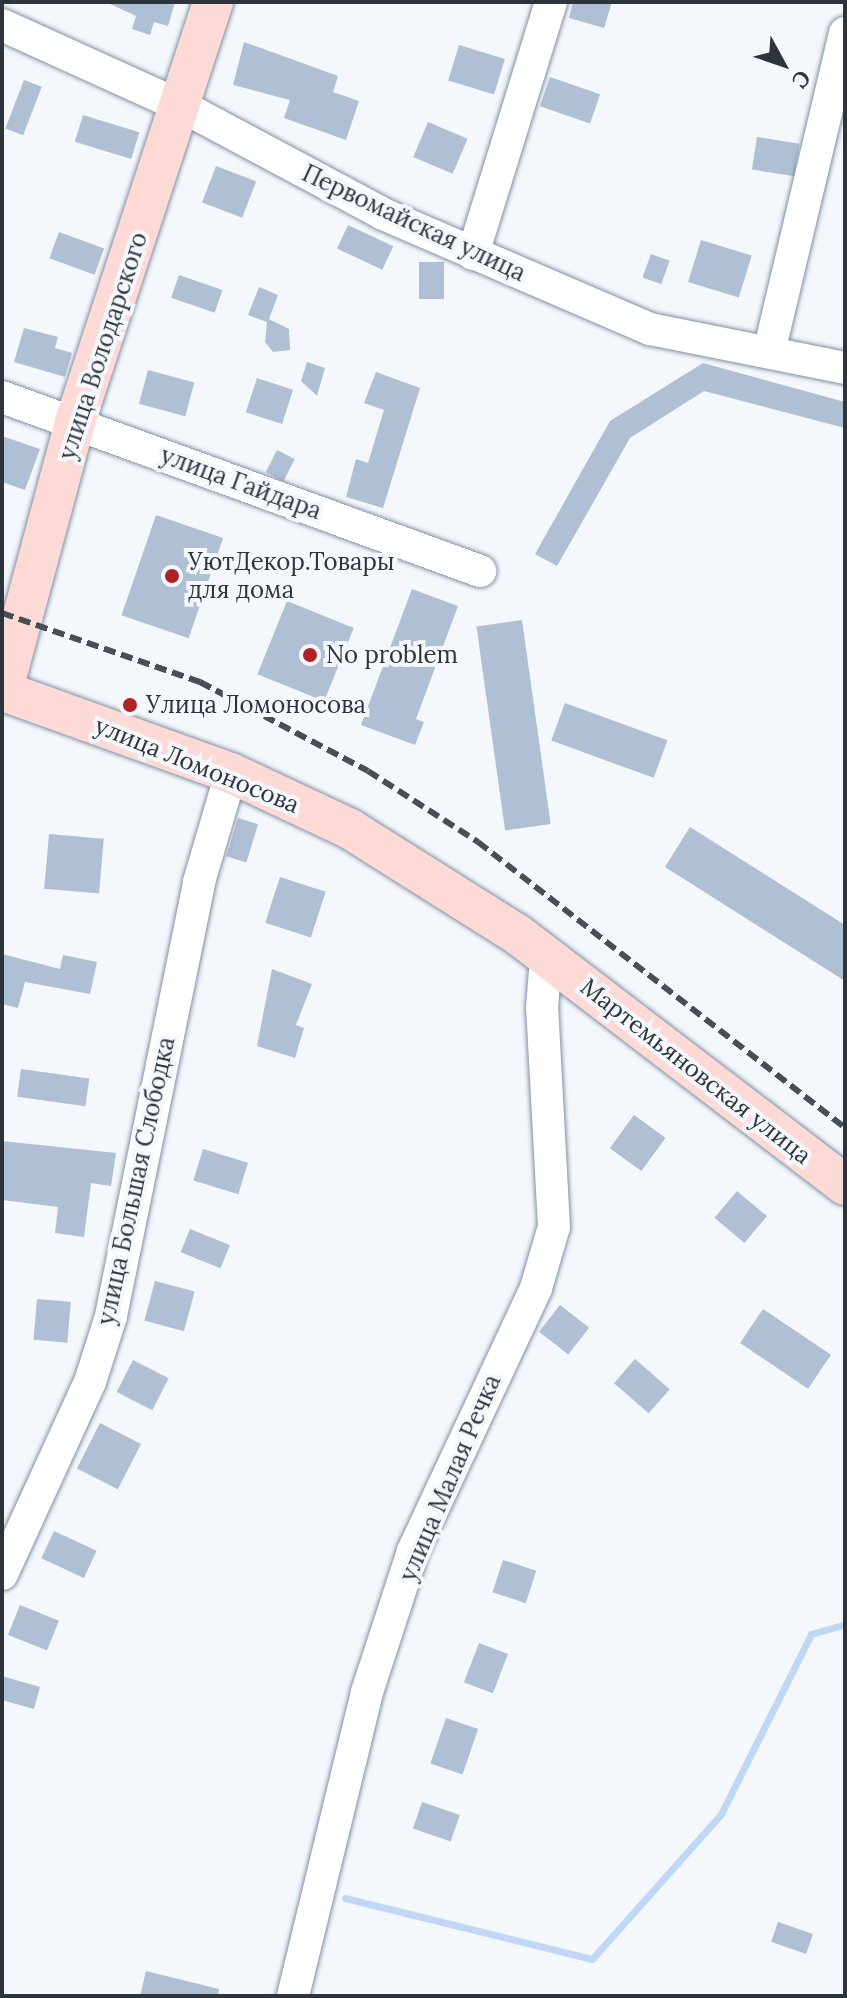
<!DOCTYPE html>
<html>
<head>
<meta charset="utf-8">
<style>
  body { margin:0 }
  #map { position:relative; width:847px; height:1998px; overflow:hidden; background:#f4f8fc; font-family:Lora,serif }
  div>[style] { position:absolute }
  .stream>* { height:7px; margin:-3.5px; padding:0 3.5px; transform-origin:3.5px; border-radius:3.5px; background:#c0d8f6 }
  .building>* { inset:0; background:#afbfd4; transform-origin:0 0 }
  .roads { filter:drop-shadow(0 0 2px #8190a4) drop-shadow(0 0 2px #8190a4) }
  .minor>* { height:32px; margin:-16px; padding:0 16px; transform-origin:16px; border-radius:16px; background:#fff }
  .major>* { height:40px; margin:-20px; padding:0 20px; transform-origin:20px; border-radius:20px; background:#fddad6 }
  .rail>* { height:6px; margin-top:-3px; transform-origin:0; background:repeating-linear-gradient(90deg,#474e55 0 12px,transparent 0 18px) }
  .dots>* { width:22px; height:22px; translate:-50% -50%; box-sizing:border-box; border:4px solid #f4f8fc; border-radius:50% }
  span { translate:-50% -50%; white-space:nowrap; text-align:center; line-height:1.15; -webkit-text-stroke:8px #f4f8fc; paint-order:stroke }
  .street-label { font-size:24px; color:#2d343c }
  .poi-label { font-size:24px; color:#2d343c }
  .left { translate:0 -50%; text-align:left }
  .frame { position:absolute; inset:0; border:4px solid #2d343c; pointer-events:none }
  .north { position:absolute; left:743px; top:24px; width:80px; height:80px; -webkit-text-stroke:6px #f4f8fc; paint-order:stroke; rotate:130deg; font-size:22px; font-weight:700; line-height:32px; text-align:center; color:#2d343c }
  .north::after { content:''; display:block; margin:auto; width:28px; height:36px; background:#2d343c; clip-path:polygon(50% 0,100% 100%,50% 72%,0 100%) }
</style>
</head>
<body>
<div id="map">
  <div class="stream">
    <div style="left:345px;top:1898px;width:254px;rotate:13.9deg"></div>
    <div style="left:592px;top:1959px;width:194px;rotate:-48.3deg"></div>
    <div style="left:721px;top:1814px;width:201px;rotate:-63.4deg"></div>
    <div style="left:811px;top:1634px;width:35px;rotate:-16deg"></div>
  </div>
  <div class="building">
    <div style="clip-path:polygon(106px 2px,175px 2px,168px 26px,154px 22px,150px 35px,132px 29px,136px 16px)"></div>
    <div style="clip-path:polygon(573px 2px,612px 2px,604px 28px,569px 18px)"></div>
    <div style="clip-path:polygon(244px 42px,338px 76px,333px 92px,359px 101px,346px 140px,284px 118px,290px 100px,233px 85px)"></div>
    <div style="left:459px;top:45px;width:48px;height:37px;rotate:17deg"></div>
    <div style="left:550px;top:77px;width:53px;height:31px;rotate:19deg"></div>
    <div style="left:24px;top:80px;width:19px;height:52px;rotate:21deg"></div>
    <div style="left:83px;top:115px;width:59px;height:28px;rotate:17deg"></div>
    <div style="left:428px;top:122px;width:43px;height:38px;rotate:23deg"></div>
    <div style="left:757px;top:137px;width:43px;height:33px;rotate:9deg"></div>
    <div style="left:216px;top:166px;width:43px;height:39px;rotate:21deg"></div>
    <div style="left:348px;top:225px;width:50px;height:26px;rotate:25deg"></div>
    <div style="left:59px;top:232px;width:48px;height:28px;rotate:20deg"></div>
    <div style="left:701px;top:240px;width:53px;height:44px;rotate:17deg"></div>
    <div style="left:651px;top:254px;width:20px;height:25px;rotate:20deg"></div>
    <div style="left:419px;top:262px;width:25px;height:37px"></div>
    <div style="left:179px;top:275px;width:46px;height:24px;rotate:19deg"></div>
    <div style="clip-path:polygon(259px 287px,278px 295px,269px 319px,289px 329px,290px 350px,273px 352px,265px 342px,267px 322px,248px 315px)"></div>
    <div style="clip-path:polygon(24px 328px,58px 337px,55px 348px,72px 353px,65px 377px,14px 362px)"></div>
    <div style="clip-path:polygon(307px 362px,325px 368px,317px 396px,301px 381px)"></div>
    <div style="clip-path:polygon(703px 363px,845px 402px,845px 428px,704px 391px,630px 438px,557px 566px,535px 554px,610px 421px)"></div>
    <div style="left:148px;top:370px;width:48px;height:35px;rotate:15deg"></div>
    <div style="clip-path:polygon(376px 372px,420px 388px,383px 508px,346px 497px,356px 459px,368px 463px,384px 410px,364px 403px)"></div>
    <div style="left:257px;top:378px;width:38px;height:36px;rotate:18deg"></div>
    <div style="clip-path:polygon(2px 436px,40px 449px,25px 490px,2px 482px)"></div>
    <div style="left:277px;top:450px;width:20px;height:25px;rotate:27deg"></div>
    <div style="left:156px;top:515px;width:71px;height:106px;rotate:19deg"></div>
    <div style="clip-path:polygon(412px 589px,458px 606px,416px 719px,424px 722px,415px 745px,361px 725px)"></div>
    <div style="left:287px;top:601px;width:72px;height:79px;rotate:22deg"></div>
    <div style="left:522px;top:620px;width:206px;height:46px;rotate:82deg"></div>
    <div style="left:565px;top:703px;width:109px;height:40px;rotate:20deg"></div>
    <div style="left:238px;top:818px;width:21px;height:40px;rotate:17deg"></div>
    <div style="clip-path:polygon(690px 827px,845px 925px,845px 981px,665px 867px)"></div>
    <div style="left:49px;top:834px;width:55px;height:55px;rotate:5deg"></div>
    <div style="left:280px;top:877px;width:48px;height:48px;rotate:18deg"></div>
    <div style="clip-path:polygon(2px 954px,60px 969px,63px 955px,97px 962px,90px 994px,25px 982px,18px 1008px,2px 1004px)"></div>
    <div style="clip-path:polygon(272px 969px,312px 984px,296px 1025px,304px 1028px,295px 1058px,257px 1046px)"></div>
    <div style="left:21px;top:1069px;width:69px;height:28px;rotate:8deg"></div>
    <div style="left:634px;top:1115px;width:39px;height:41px;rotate:36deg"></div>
    <div style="clip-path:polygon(2px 1141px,116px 1153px,111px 1186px,91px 1183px,84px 1237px,55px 1233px,58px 1207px,2px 1200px)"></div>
    <div style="left:203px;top:1149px;width:47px;height:33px;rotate:17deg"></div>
    <div style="left:737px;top:1191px;width:39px;height:35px;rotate:40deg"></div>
    <div style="left:190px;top:1229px;width:43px;height:25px;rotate:22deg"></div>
    <div style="left:155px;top:1281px;width:41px;height:41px;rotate:15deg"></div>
    <div style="left:37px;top:1299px;width:34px;height:41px;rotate:5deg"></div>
    <div style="left:560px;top:1305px;width:37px;height:34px;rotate:38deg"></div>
    <div style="left:763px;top:1309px;width:82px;height:41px;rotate:34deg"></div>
    <div style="left:635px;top:1359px;width:46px;height:32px;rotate:41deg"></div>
    <div style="left:133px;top:1360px;width:40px;height:36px;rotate:27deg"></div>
    <div style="left:100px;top:1423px;width:46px;height:51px;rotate:27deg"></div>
    <div style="left:54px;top:1531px;width:47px;height:30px;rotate:25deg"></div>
    <div style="left:503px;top:1560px;width:35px;height:34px;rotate:18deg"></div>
    <div style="left:20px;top:1605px;width:42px;height:32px;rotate:22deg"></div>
    <div style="left:479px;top:1643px;width:31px;height:42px;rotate:21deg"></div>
    <div style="clip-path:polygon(2px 1676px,40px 1687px,34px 1709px,2px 1700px)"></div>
    <div style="left:446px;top:1718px;width:34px;height:48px;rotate:19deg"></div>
    <div style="left:422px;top:1802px;width:40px;height:28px;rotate:19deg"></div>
    <div style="left:778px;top:1922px;width:37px;height:21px;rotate:19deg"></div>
    <div style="clip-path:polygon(146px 1971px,219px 1989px,218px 1996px,140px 1996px)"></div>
  </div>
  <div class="roads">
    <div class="minor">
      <div style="left:2px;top:25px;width:199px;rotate:24.4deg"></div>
      <div style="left:183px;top:107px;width:227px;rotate:28.1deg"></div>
      <div style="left:383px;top:214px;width:291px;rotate:23.3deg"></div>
      <div style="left:650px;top:329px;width:199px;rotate:11.3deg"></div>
      <div style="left:473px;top:254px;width:264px;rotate:-72.8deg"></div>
      <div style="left:770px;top:348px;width:324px;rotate:-76.6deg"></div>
      <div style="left:2px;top:397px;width:509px;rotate:20deg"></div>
      <div style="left:2px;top:1574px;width:211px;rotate:-65.4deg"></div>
      <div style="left:90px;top:1382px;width:69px;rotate:-72.3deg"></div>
      <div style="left:111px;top:1316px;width:443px;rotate:-78.5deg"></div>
      <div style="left:199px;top:882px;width:114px;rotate:-73.6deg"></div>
      <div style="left:293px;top:1996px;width:313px;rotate:-76.3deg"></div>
      <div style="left:367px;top:1692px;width:148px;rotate:-71.9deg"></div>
      <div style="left:413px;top:1551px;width:290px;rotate:-64.9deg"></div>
      <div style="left:536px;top:1288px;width:64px;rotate:-73.6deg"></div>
      <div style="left:554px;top:1227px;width:219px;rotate:-93.1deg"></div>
      <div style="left:542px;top:1008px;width:51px;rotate:-85.5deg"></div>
    </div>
    <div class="major">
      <div style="left:3px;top:691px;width:242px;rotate:19.8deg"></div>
      <div style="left:231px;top:773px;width:132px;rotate:25.2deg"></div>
      <div style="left:350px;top:829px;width:197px;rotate:32.2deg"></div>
      <div style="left:517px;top:934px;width:413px;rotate:37.4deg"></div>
      <div style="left:2px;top:693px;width:281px;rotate:-74.9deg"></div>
      <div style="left:75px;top:422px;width:442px;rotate:-71.8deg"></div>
    </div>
  </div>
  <div class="rail">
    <div style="left:2px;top:613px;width:210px;rotate:19.2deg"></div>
    <div style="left:200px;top:682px;width:190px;rotate:27.9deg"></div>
    <div style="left:368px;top:771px;width:131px;rotate:32.8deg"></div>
    <div style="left:478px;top:842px;width:465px;rotate:37.9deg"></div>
  </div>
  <div class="dots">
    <div style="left:172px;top:576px;background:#b12023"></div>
    <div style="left:310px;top:655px;background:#b12023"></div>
    <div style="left:130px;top:705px;background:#b12023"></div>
  </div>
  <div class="street-label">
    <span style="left:414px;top:223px;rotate:25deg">Первомайская улица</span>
    <span style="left:103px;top:346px;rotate:-72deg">улица Володарского</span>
    <span style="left:241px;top:483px;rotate:20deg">улица Гайдара</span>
    <span style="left:197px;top:765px;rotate:22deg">улица Ломоносова</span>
    <span style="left:696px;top:1071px;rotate:38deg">Мартемьяновская улица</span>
    <span style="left:136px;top:1181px;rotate:-78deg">улица Большая Слободка</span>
    <span style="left:450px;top:1478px;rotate:-67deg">улица Малая Речка</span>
  </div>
  <div class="poi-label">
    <span class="left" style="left:188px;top:576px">УютДекор.Товары<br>для дома</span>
    <span class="left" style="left:326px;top:655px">No problem</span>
    <span class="left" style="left:146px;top:705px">Улица Ломоносова</span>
  </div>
  <div class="frame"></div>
  <div class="north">С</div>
</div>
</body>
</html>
